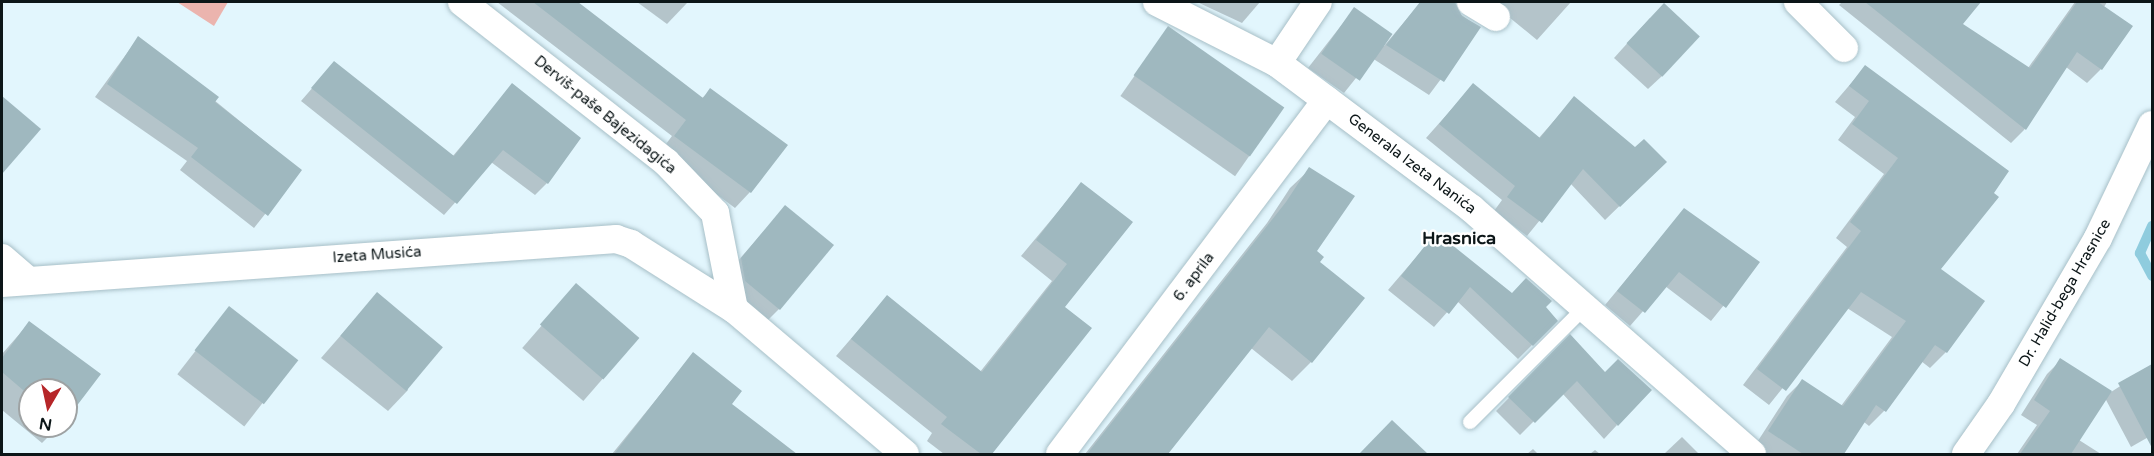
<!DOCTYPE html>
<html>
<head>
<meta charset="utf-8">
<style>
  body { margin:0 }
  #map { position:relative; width:2154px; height:456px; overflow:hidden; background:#e2f6fd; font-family:"Varela Round",sans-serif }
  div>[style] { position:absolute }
  .green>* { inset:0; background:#ebb4ae }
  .shadow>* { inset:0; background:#0003; transform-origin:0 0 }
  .stream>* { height:10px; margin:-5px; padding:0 5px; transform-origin:5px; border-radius:5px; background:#8fccde }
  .building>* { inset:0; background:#9fb8bf; transform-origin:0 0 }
  .roads { filter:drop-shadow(0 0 2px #a7bfc7) drop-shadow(0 0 2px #a7bfc7) }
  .service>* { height:14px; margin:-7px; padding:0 7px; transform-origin:7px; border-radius:7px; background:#fff }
  .minor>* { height:28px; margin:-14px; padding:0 14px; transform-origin:14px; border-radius:14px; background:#fff }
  span { translate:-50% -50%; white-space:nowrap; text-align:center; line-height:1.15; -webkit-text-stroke:5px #fff; paint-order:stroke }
  .street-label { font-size:15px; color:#0c1618 }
  .quarter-label { font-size:18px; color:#0c1618; font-weight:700 }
  .frame { position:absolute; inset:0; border:3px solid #0c1618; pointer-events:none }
  .north { position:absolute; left:18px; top:378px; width:60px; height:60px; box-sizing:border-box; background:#fff; border:2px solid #9ea2a3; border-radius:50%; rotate:189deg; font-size:16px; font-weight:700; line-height:24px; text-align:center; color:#0c1618 }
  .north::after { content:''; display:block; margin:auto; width:21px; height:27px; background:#b62629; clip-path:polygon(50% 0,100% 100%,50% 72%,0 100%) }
</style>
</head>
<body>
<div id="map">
  <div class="green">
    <div style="clip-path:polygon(177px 2px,228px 2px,214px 26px)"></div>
  </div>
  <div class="shadow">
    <div style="clip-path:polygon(497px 2px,575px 2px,701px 99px,711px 90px,750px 192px,735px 208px,660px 152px,672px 136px)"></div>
    <div style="clip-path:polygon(637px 2px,688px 2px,667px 24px)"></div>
    <div style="clip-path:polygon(1197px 2px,1260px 2px,1242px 23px)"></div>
    <div style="clip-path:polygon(1421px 2px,1455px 2px,1455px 10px,1479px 28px,1429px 95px,1372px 58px,1344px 93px,1308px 68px,1354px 9px,1384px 46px)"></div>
    <div style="clip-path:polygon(1466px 2px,1571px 2px,1537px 40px,1493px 4px)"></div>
    <div style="clip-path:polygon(1842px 2px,1979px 2px,1960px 24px,2028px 68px,2075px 2px,2107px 2px,2104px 7px,2101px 69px,2087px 83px,2066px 67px,2024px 130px,2011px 143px,1839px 5px)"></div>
    <div style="clip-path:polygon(1650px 18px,1662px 76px,1648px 89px,1614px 58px)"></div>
    <div style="left:1168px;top:28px;width:140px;height:83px;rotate:35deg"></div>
    <div style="clip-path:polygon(138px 38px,300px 170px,254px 228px,180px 170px,187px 161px,95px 97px)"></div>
    <div style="clip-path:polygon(334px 63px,452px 157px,513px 85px,547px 183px,535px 195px,491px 162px,444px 215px,301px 101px)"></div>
    <div style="clip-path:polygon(1865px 67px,1939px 269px,1983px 301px,1946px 352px,1930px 368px,1921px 361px,1884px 411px,1869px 426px,1864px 422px,1842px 454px,1765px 454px,1754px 447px,1787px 396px,1802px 381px,1841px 406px,1892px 337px,1847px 308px,1769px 405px,1743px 385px,1847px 247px,1836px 238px,1884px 174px,1838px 140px,1855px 117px,1835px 102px)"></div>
    <div style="clip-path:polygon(1473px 85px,1538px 139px,1574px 98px,1636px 149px,1665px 162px,1605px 220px,1570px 183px,1527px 236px,1494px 211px,1502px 200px,1426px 138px)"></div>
    <div style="clip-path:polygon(2px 98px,39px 129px,2px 171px)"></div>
    <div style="clip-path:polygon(1310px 169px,1318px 262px,1311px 362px,1292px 381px,1251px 348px,1166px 454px,1085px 454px,1267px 223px,1290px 188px)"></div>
    <div style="clip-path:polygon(1081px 184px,1063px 308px,1090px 328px,990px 454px,944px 454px,927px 441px,932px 433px,836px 356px,887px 297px,980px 372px,1052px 281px,1021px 256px)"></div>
    <div style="clip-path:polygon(785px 207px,779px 309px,761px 327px,723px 278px)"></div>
    <div style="clip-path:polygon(1684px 210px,1758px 263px,1711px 321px,1665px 286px,1630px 326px,1605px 305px)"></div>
    <div style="clip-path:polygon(1436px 234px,1512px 294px,1544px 307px,1556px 321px,1518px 359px,1457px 301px,1434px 327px,1388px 290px)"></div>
    <div style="left:576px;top:286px;width:81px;height:82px;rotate:41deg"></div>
    <div style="clip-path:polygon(377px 294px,408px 390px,388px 411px,321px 358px)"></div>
    <div style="left:229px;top:308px;width:85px;height:84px;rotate:38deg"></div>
    <div style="clip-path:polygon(29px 323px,99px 375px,66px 418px,66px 390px,30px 390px,30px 426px,59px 426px,42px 443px,2px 410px,2px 354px)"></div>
    <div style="clip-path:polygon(1570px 336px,1617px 425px,1604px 439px,1562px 393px,1520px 435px,1496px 411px)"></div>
    <div style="clip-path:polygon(693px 354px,730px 404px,794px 454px,612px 454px)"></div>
    <div style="clip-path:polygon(2061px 360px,2111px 392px,2150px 367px,2152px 435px,2131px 447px,2105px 398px,2079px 440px,2101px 454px,2017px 454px,2037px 425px,2021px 415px,2047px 374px)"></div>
    <div style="clip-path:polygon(1392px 422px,1426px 454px,1360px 454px)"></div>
    <div style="clip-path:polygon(1682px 437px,1699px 454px,1664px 454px)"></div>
    <div style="clip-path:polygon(1533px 449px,1538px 454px,1527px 454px)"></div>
    <div style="clip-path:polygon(1595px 450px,1600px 454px,1590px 454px)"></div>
  </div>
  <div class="stream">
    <div style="left:2152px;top:226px;width:30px;rotate:114deg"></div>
    <div style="left:2140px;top:253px;width:26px;rotate:62deg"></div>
  </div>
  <div class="building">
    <div style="clip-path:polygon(533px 2px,578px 2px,703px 98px,710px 88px,788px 145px,751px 193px,674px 136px,686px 120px)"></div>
    <div style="clip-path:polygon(1420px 2px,1455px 2px,1462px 16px,1481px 27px,1444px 82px,1386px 45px)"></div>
    <div style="clip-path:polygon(1865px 2px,1981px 2px,1963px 24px,2030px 68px,2077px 2px,2098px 2px,2133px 26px,2102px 70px,2077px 52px,2026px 130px)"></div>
    <div style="left:1664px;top:3px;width:49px;height:55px;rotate:43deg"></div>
    <div style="left:1354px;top:7px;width:47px;height:57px;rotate:35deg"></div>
    <div style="left:1168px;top:26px;width:142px;height:60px;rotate:35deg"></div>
    <div style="clip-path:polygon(138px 36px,219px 97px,215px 102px,302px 170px,268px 216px,191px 157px,198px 148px,107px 84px)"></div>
    <div style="clip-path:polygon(334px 61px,454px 156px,512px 83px,581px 138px,548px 184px,503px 150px,457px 204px,311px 88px)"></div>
    <div style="clip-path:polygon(1865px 65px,2009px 171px,1994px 193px,1999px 197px,1941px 269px,1985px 301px,1947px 353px,1935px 345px,1886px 412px,1876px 405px,1844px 454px,1803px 454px,1768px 431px,1802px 379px,1843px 406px,1906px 321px,1861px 292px,1786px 391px,1757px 369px,1861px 231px,1850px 222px,1898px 158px,1852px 124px,1869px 101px,1849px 86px)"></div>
    <div style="clip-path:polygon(1473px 83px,1540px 138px,1574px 96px,1635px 147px,1644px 139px,1667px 162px,1620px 207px,1583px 169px,1542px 223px,1507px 197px,1515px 186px,1439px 124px)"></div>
    <div style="clip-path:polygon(2px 96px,41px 129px,2px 174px)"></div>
    <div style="clip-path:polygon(1309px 167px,1355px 196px,1317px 251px,1324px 257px,1320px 262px,1365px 298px,1312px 363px,1269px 327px,1168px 454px,1087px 454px,1286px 202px)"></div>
    <div style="clip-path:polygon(1081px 182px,1133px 222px,1065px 307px,1092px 328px,992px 454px,981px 454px,941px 424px,947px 417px,851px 339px,887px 295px,982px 372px,1067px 264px,1036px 240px)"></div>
    <div style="clip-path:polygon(785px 205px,834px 245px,780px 310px,745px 281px,741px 258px)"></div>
    <div style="clip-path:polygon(1684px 208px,1760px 262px,1726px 308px,1679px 272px,1645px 313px,1617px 291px)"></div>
    <div style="clip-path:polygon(1436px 232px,1512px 293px,1526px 278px,1552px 301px,1546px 307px,1558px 321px,1533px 346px,1470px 287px,1449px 314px,1401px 276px)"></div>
    <div style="left:576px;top:283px;width:84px;height:55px;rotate:41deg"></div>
    <div style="left:377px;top:292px;width:86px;height:57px;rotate:40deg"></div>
    <div style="left:229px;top:306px;width:88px;height:56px;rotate:38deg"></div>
    <div style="clip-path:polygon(29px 321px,101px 374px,66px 420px,66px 390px,30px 390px,30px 396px,2px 372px,2px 358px)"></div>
    <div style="clip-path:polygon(1570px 334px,1605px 372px,1618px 359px,1652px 390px,1618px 426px,1577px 381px,1535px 423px,1508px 397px)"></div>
    <div style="clip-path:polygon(693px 352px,742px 391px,732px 404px,797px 454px,614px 454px)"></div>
    <div style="clip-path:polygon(2060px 358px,2112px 391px,2071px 454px,2020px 454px,2050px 411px,2034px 400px)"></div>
    <div style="clip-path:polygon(2152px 364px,2152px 448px,2118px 383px)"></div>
    <div style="clip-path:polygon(1392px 420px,1428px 454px,1359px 454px)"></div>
  </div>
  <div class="roads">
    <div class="service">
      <div style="left:1470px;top:422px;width:161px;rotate:-45deg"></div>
    </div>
    <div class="minor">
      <div style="left:462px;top:2px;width:259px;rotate:38.1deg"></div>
      <div style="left:666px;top:162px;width:71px;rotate:46.1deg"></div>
      <div style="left:715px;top:213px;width:98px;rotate:78.8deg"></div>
      <div style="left:734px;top:309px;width:224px;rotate:40.3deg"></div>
      <div style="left:1157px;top:2px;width:135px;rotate:26.9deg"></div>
      <div style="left:1277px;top:63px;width:244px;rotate:36.8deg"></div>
      <div style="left:1472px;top:209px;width:372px;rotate:41.2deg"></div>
      <div style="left:1471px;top:2px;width:29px;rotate:31deg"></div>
      <div style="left:1798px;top:2px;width:65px;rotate:45deg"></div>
      <div style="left:1277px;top:63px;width:73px;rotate:-56.1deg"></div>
      <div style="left:2px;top:258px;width:33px;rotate:41deg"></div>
      <div style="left:2px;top:283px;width:616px;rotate:-4.1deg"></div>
      <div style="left:616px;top:239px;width:16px;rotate:18deg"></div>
      <div style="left:631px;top:244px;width:122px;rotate:32.3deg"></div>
      <div style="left:1060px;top:454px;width:443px;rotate:-53deg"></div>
      <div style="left:1966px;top:454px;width:61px;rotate:-55deg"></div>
      <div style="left:2001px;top:404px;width:192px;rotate:-59.7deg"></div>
      <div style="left:2098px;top:238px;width:125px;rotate:-64.5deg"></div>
    </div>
  </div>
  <div class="street-label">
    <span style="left:605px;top:115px;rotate:39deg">Derviš-paše Bajezidagića</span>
    <span style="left:1412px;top:164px;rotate:37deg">Generala Izeta Nanića</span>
    <span style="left:377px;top:255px;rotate:-4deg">Izeta Musića</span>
    <span style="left:1194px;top:277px;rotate:-53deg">6. aprila</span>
    <span style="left:2065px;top:293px;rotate:-60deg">Dr. Halid-bega Hrasnice</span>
  </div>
  <div class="quarter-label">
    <span style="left:1459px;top:238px">Hrasnica</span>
  </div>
  <div class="frame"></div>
  <div class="north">N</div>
</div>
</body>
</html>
